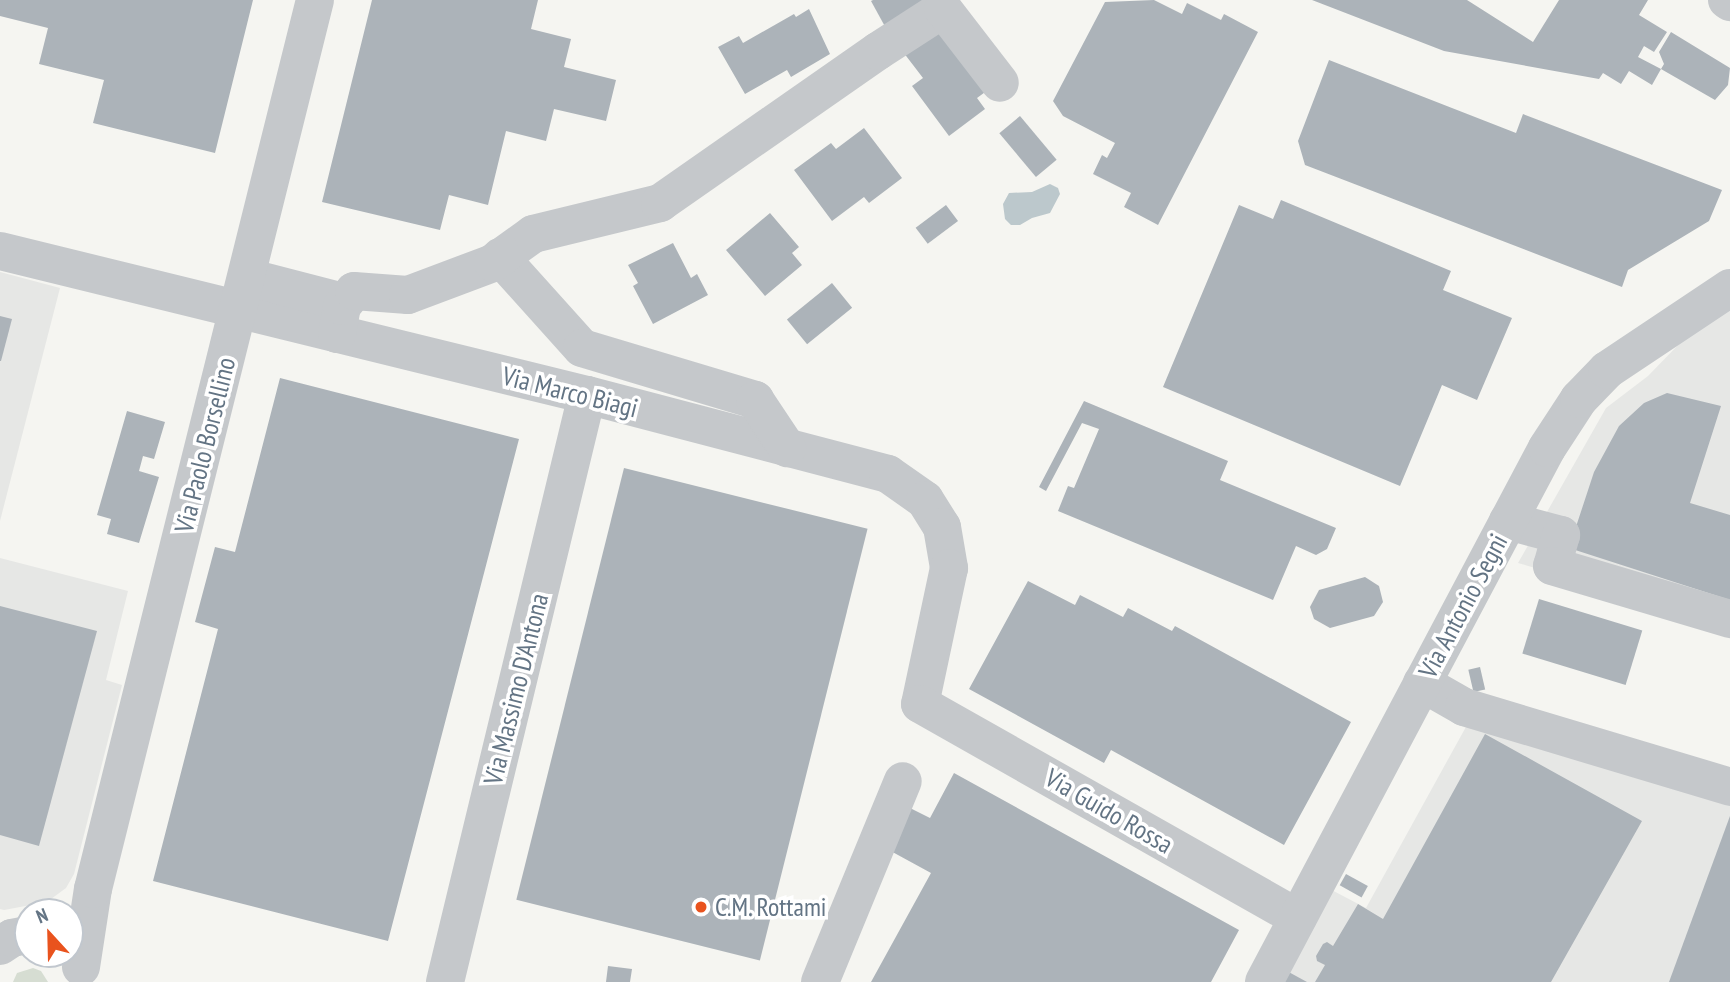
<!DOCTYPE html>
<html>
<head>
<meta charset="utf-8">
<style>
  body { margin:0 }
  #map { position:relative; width:1730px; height:982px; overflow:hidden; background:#f5f5f1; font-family:"PT Sans Narrow",sans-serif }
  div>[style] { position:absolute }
  .built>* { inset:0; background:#e6e7e5 }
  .green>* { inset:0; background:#d6ddd2 }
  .water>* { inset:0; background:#bcc8cc }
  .building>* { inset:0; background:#acb3b9; transform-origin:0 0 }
  .minor>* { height:38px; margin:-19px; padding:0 19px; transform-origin:19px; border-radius:19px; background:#c5c8cb }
  .dots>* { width:19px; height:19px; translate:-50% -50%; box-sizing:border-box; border:4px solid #fff; border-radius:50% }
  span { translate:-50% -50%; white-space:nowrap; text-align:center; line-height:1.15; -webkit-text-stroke:7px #fff; paint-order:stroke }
  .street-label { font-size:26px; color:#637484 }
  .poi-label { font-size:26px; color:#637484 }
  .left { translate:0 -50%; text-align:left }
  .north { position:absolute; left:14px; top:898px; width:70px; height:70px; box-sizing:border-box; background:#fff; border:2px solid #c1c7ce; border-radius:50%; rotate:338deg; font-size:19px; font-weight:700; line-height:28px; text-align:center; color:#637484 }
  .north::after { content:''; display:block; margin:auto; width:24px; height:32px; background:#e9531e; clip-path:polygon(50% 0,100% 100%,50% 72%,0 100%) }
</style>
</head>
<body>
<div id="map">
  <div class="built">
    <div style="clip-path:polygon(0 272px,60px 288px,0 521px)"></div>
    <div style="clip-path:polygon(1730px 309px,1730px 625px,1518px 563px,1606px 408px,1648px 376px,1681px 342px)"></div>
    <div style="clip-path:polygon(0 558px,128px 591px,106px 680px,122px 685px,74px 874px,66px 888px,47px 902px,4px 910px,0 909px)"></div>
    <div style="clip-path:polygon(1467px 725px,1730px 770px,1730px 982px,1273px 982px,1324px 886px,1366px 908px)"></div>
  </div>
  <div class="green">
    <div style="clip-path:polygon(33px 968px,41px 971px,48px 982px,13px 982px,17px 973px)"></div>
  </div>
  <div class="water">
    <div style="clip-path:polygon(1050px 184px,1058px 188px,1060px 194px,1050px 213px,1032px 218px,1020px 225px,1011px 225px,1005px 219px,1003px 204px,1009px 193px,1032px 192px)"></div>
  </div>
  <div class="building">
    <div style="clip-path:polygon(0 0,253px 0,215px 153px,93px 123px,104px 80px,39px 64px,48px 28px,0 16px)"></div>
    <div style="clip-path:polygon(372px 0,538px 0,531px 29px,571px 39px,564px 67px,616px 80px,606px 121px,554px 109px,546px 141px,506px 131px,488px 205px,449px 195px,440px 230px,322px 202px)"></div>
    <div style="clip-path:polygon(936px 0,888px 32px,871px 1px,873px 0)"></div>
    <div style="clip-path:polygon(1154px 0,1182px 14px,1187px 3px,1221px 20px,1224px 14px,1258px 32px,1158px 225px,1124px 207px,1131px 193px,1093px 174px,1102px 155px,1107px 158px,1115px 143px,1063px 116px,1053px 101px,1105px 2px)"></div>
    <div style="clip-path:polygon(1312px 0,1467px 0,1533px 42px,1559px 0,1648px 0,1639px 15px,1667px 32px,1654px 52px,1644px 46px,1638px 57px,1661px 69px,1652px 85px,1629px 71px,1621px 84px,1603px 73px,1599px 79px,1444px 51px)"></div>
    <div style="clip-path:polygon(809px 9px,830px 54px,791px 77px,787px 70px,745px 94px,718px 47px,739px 36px,743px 43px,794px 14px,796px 17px)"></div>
    <div style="clip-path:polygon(940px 18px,992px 87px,977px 98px,985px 109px,949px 136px,912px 86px,923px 78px,900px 48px)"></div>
    <div style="clip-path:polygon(1671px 32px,1730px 68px,1728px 85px,1715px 100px,1661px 69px,1664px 64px,1659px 52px)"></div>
    <div style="clip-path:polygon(1329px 60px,1516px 133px,1523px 114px,1722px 190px,1709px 221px,1628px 270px,1622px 287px,1305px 165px,1298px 141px)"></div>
    <div style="left:1020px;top:116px;width:57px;height:27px;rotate:50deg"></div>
    <div style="clip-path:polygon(864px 128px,902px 178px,869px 203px,864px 197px,832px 221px,794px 170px,831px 143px,836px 149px)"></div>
    <div style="clip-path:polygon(1281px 200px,1451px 271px,1443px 290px,1512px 318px,1477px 400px,1442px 385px,1400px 486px,1163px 387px,1239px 205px,1273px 219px)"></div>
    <div style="left:946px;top:205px;width:20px;height:38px;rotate:53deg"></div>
    <div style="clip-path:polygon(770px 213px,799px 247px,792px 253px,802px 265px,765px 296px,726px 250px)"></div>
    <div style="clip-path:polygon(673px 243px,691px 278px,697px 274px,708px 295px,653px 324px,633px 286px,638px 283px,628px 265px)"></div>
    <div style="left:832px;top:283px;width:32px;height:58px;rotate:51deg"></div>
    <div style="clip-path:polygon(0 316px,12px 319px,1px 361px,0 361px)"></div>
    <div style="clip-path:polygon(280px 378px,519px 439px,388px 941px,153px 881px,218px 629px,195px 622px,215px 547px,235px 552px)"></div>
    <div style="clip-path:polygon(1667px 393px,1721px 406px,1690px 503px,1730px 515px,1730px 600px,1569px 548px,1594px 472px,1619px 426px,1644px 403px)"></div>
    <div style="clip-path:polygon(1084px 401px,1228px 461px,1220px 480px,1336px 528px,1327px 549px,1316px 555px,1296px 546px,1273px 600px,1058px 511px,1068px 486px,1074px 488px,1099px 429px,1082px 423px,1046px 491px,1039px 487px)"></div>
    <div style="clip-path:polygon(127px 411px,165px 422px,154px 459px,143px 456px,139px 471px,159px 477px,139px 543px,107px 534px,111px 519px,97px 515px)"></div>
    <div style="left:624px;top:468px;width:251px;height:445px;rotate:14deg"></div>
    <div style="clip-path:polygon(1365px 577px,1379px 586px,1383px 602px,1374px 616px,1330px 628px,1314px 619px,1310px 607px,1319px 590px)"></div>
    <div style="clip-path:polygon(1028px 581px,1075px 605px,1080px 595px,1123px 617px,1128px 608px,1172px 631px,1175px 626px,1351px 722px,1284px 845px,1111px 750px,1104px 763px,969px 689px)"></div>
    <div style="left:1539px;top:599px;width:108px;height:57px;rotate:17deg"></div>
    <div style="clip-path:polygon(0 606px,97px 631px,39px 846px,0 835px)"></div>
    <div style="left:1480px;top:667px;width:23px;height:12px;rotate:77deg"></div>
    <div style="clip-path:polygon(1485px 734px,1642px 821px,1551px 982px,1315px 982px,1325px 965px,1317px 961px,1316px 956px,1323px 944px,1327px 942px,1333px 946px,1358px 904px,1383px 919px)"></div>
    <div style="clip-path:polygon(954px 773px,1239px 930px,1211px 982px,871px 982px,931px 873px,887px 849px,906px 806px,930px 818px)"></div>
    <div style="clip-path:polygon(1730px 816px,1730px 982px,1669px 982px)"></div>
    <div style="left:1346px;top:874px;width:25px;height:13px;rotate:29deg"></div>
    <div style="clip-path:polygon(608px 966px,632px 969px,630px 982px,606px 982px)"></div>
    <div style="clip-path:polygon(1285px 970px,1307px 982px,1279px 982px)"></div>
  </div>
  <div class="minor">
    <div style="left:1727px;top:0;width:4px;rotate:34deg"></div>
    <div style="left:0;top:251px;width:604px;rotate:13.78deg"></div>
    <div style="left:587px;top:395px;width:311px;rotate:14.7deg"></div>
    <div style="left:888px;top:474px;width:45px;rotate:35.1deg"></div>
    <div style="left:925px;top:500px;width:32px;rotate:58deg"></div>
    <div style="left:942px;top:527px;width:42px;rotate:80.3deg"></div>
    <div style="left:949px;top:568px;width:139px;rotate:102deg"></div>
    <div style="left:920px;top:704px;width:434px;rotate:29.5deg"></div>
    <div style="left:500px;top:257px;width:122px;rotate:48deg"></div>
    <div style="left:582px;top:348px;width:181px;rotate:16.7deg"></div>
    <div style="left:755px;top:400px;width:58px;rotate:56.3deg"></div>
    <div style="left:247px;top:277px;width:100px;rotate:14.5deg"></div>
    <div style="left:337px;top:334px;width:28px;rotate:-80deg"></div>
    <div style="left:342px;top:306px;width:19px;rotate:-51deg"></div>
    <div style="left:354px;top:291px;width:54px;rotate:4.2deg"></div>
    <div style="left:408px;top:295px;width:91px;rotate:-20.6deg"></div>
    <div style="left:493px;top:263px;width:49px;rotate:-35.9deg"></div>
    <div style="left:533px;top:234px;width:131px;rotate:-13.7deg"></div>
    <div style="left:660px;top:203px;width:266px;rotate:-34.9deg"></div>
    <div style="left:878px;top:51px;width:77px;rotate:-32.9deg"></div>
    <div style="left:943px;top:9px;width:93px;rotate:52.4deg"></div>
    <div style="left:1508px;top:521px;width:55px;rotate:14.8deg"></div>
    <div style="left:1561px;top:535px;width:32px;rotate:106deg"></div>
    <div style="left:1552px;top:566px;width:186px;rotate:16.6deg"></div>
    <div style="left:1422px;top:683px;width:48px;rotate:29.7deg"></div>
    <div style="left:1464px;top:707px;width:278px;rotate:16.7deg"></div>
    <div style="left:0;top:946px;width:14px;rotate:-34deg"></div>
    <div style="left:12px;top:938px;width:16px;rotate:-11deg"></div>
    <div style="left:81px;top:967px;width:79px;rotate:-81.3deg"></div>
    <div style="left:93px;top:889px;width:916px;rotate:-75.98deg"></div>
    <div style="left:445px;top:982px;width:604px;rotate:-76.4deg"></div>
    <div style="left:820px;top:982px;width:217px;rotate:-67.6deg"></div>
    <div style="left:1264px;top:982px;width:604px;rotate:-62.08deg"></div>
    <div style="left:1547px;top:448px;width:59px;rotate:-56.9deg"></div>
    <div style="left:1579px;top:399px;width:40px;rotate:-46deg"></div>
    <div style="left:1607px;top:370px;width:148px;rotate:-33.7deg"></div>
  </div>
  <div class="dots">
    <div style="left:701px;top:907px;background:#e9531e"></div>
  </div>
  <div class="street-label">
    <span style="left:570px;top:392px;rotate:14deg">Via Marco Biagi</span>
    <span style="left:205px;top:445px;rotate:-76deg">Via Paolo Borsellino</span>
    <span style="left:1463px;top:606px;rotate:-62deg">Via Antonio Segni</span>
    <span style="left:516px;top:689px;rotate:-76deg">Via Massimo D'Antona</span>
    <span style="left:1109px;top:811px;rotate:30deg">Via Guido Rossa</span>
  </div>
  <div class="poi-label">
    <span class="left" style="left:715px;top:907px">C.M. Rottami</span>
  </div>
  <div class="north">N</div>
</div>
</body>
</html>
